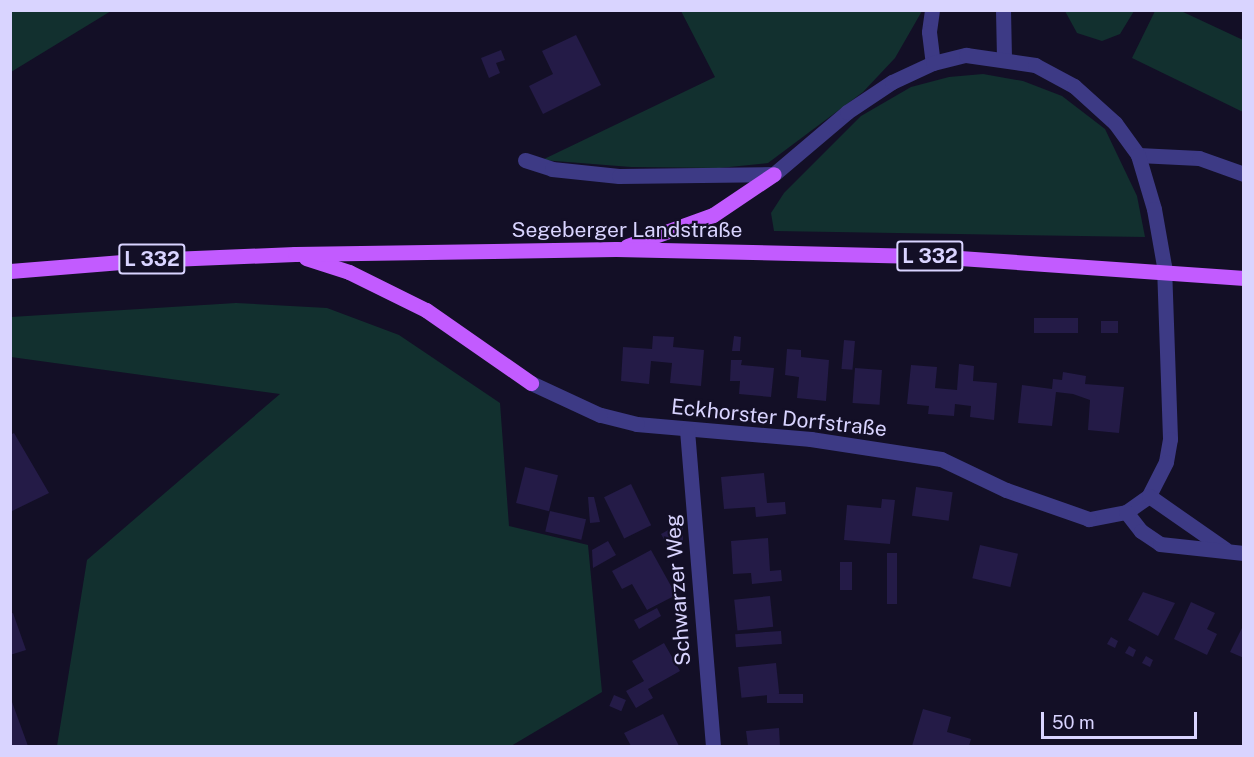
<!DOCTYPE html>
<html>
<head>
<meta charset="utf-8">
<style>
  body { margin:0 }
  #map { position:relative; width:1254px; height:757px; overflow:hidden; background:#130f26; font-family:"Public Sans",sans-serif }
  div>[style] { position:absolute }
  .green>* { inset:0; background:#12302f }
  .building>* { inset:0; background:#241b47; transform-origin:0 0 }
  .minor>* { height:15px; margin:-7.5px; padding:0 7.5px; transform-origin:7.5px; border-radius:7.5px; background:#3d3a85 }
  .major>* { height:15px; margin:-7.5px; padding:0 7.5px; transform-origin:7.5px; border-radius:7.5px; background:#c25bff }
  span { translate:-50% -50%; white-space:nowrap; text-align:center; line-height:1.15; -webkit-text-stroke:4.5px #130f26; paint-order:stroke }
  .shield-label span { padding:2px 4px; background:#130f26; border:2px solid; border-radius:4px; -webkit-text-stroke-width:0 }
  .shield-label { font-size:20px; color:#d9d4ff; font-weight:700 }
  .street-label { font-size:21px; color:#d9d4ff }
  .frame { position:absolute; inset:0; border:12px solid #d9d4ff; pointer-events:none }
  .scale { position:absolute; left:1041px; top:712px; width:156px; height:27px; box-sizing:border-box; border:3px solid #d9d4ff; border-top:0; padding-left:8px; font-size:18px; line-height:21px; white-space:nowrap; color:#d9d4ff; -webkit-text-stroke:4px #130f26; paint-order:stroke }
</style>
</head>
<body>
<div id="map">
  <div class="green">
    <div style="clip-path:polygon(11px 10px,111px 10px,111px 11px,11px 72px)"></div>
    <div style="clip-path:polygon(681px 11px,922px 11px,895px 58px,863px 92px,768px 163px,720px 168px,631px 167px,542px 160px,715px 77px)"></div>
    <div style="clip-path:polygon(1065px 11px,1065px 10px,1134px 11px,1120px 34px,1102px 41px,1077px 33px)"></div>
    <div style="clip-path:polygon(1155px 11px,1181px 11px,1243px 40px,1243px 112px,1132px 58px)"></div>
    <div style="clip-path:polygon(983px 74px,1023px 81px,1062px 96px,1105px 129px,1137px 196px,1145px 237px,774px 231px,771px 213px,784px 193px,861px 116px,911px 87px,949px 77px)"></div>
    <div style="clip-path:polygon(236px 303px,327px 308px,399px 335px,500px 403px,509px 526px,588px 545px,602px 692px,511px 746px,57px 746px,87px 560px,280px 394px,11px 357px,11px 317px)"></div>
  </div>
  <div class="building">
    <div style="clip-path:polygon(576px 35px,601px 85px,543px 114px,529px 86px,553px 74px,542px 51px)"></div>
    <div style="clip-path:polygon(501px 50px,505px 60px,496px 63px,500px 73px,489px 78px,481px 58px)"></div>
    <div style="left:1034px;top:318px;width:44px;height:15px"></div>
    <div style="left:1101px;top:321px;width:17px;height:12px"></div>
    <div style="clip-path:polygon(653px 336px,674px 337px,673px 347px,704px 350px,701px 386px,670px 383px,672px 363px,651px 361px,649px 384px,621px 381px,623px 347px,652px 349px)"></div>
    <div style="clip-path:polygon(734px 336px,741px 337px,740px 351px,732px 351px)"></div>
    <div style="left:844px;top:340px;width:11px;height:29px;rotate:5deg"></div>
    <div style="clip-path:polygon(787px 349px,801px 350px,801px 357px,829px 360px,826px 401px,797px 398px,799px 377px,785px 375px)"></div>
    <div style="clip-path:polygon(731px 360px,742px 360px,741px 365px,774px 368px,771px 397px,739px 394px,740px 381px,730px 381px)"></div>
    <div style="clip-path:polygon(959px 364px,974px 366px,973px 381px,997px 383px,994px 420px,970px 417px,971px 406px,955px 404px,954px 416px,928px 414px,929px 406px,907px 404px,911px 365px,937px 367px,935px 388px,957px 390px)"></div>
    <div style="left:855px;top:368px;width:27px;height:35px;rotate:4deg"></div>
    <div style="clip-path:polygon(1063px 372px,1086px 376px,1085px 384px,1124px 387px,1119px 433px,1088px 430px,1090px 400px,1073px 394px,1056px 392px,1052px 426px,1018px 423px,1022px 385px,1052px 389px,1053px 379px,1062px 380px)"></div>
    <div style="clip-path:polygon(14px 433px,49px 493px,10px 512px,10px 435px)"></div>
    <div style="left:525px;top:467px;width:34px;height:37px;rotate:14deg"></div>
    <div style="clip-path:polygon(764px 473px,767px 503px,785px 502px,786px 514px,756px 517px,755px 507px,724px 509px,721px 477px)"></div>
    <div style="left:631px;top:484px;width:46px;height:30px;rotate:64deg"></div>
    <div style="left:916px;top:487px;width:37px;height:29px;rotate:8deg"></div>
    <div style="clip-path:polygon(588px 497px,594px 497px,600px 522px,590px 523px)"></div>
    <div style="clip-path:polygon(882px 499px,895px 500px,890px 544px,844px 540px,847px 505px,881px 508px)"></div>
    <div style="left:550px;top:511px;width:37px;height:21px;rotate:13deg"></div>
    <div style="clip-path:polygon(683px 522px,683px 541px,669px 548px,661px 534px)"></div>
    <div style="clip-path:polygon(768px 538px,770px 571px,781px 570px,782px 581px,752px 584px,751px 573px,733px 574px,731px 541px)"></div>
    <div style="clip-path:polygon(608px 541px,616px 555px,593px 568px,592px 550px)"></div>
    <div style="left:980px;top:545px;width:39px;height:34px;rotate:13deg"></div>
    <div style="clip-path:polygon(651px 550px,676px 595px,647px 610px,632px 584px,622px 589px,612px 571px)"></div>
    <div style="left:887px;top:553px;width:10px;height:51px"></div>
    <div style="left:840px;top:562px;width:12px;height:28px"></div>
    <div style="clip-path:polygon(1143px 592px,1175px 603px,1158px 636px,1128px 620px)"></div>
    <div style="left:770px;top:596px;width:31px;height:36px;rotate:84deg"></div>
    <div style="clip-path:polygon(1191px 602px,1215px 613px,1207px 629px,1217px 634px,1207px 655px,1174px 639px)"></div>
    <div style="clip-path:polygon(657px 608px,661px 616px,639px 629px,634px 620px)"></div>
    <div style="clip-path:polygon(13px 613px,26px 650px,10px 655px,10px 614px)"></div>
    <div style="clip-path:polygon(1244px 624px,1244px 658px,1230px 652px)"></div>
    <div style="left:781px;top:631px;width:13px;height:46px;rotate:86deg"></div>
    <div style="clip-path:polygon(1111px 637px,1118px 641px,1115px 648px,1107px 644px)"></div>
    <div style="clip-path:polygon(664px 643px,680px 671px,648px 689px,653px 698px,636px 708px,626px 691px,644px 681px,632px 661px)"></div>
    <div style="clip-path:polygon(1129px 646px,1136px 650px,1133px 657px,1125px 653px)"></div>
    <div style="clip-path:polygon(1146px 656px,1153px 660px,1150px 667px,1142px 663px)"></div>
    <div style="left:776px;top:663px;width:31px;height:38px;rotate:84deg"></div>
    <div style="left:803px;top:694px;width:9px;height:36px;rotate:90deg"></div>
    <div style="left:614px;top:695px;width:13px;height:12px;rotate:23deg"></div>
    <div style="clip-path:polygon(12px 702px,28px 746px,10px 746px)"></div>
    <div style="clip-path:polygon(923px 709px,951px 717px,947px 732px,971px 739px,969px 746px,912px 746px)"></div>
    <div style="clip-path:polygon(663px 714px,679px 746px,631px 746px,624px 733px)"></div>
    <div style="clip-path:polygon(779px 728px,780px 746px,748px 746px,746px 731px)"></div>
  </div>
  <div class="minor">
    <div style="left:932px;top:10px;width:22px;rotate:98deg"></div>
    <div style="left:929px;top:32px;width:31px;rotate:83deg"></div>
    <div style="left:1003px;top:10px;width:48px;rotate:88.8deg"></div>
    <div style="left:1138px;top:155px;width:61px;rotate:2.8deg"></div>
    <div style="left:1199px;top:158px;width:48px;rotate:19.6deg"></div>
    <div style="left:525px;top:160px;width:28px;rotate:18deg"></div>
    <div style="left:552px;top:169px;width:67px;rotate:6deg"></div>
    <div style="left:619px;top:176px;width:155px;rotate:-0.7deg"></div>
    <div style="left:774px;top:174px;width:96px;rotate:-40.3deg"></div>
    <div style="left:847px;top:112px;width:54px;rotate:-33.7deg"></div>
    <div style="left:892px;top:82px;width:45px;rotate:-24.9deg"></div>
    <div style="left:933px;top:63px;width:34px;rotate:-14deg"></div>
    <div style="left:966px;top:55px;width:70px;rotate:8.2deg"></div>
    <div style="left:1035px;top:65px;width:44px;rotate:28.3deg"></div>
    <div style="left:1074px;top:86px;width:55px;rotate:42.1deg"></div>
    <div style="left:1115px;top:123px;width:39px;rotate:54deg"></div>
    <div style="left:1138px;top:155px;width:56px;rotate:73.5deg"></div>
    <div style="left:1154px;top:209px;width:58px;rotate:80deg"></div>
    <div style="left:1164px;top:266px;width:173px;rotate:88deg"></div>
    <div style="left:1170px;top:439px;width:23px;rotate:100deg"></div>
    <div style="left:1166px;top:462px;width:38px;rotate:117deg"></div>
    <div style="left:1149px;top:496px;width:28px;rotate:145deg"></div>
    <div style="left:1126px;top:512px;width:38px;rotate:169deg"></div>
    <div style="left:1089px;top:519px;width:88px;rotate:-160.7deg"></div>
    <div style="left:1006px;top:490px;width:72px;rotate:-154.5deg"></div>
    <div style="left:941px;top:459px;width:132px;rotate:-171.3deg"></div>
    <div style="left:811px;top:439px;width:175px;rotate:-175.1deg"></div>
    <div style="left:637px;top:424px;width:38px;rotate:-166deg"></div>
    <div style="left:600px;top:415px;width:76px;rotate:-155.1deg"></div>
    <div style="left:687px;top:430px;width:317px;rotate:85.3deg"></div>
    <div style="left:1149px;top:496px;width:93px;rotate:34.9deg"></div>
    <div style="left:1126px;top:512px;width:24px;rotate:52deg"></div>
    <div style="left:1141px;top:531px;width:23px;rotate:34deg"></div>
    <div style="left:1160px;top:544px;width:84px;rotate:6.1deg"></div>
  </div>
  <div class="major">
    <div style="left:627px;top:246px;width:91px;rotate:-19.8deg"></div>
    <div style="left:713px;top:215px;width:73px;rotate:-33.9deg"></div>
    <div style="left:306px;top:258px;width:45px;rotate:18deg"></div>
    <div style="left:349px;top:272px;width:86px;rotate:26.3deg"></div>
    <div style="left:426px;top:310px;width:128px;rotate:34.8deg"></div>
    <div style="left:10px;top:271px;width:136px;rotate:-4.6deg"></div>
    <div style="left:146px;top:260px;width:149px;rotate:-2.3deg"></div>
    <div style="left:295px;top:254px;width:321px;rotate:-0.9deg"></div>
    <div style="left:616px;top:249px;width:315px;rotate:1.3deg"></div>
    <div style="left:931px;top:256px;width:314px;rotate:4deg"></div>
  </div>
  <div class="shield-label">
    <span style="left:930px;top:256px">L 332</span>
    <span style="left:152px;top:259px">L 332</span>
  </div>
  <div class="street-label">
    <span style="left:627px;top:230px">Segeberger Landstraße</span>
    <span style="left:779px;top:418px;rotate:6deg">Eckhorster Dorfstraße</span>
    <span style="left:678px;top:590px;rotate:-94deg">Schwarzer Weg</span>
  </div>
  <div class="frame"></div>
  <div class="scale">50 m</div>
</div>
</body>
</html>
